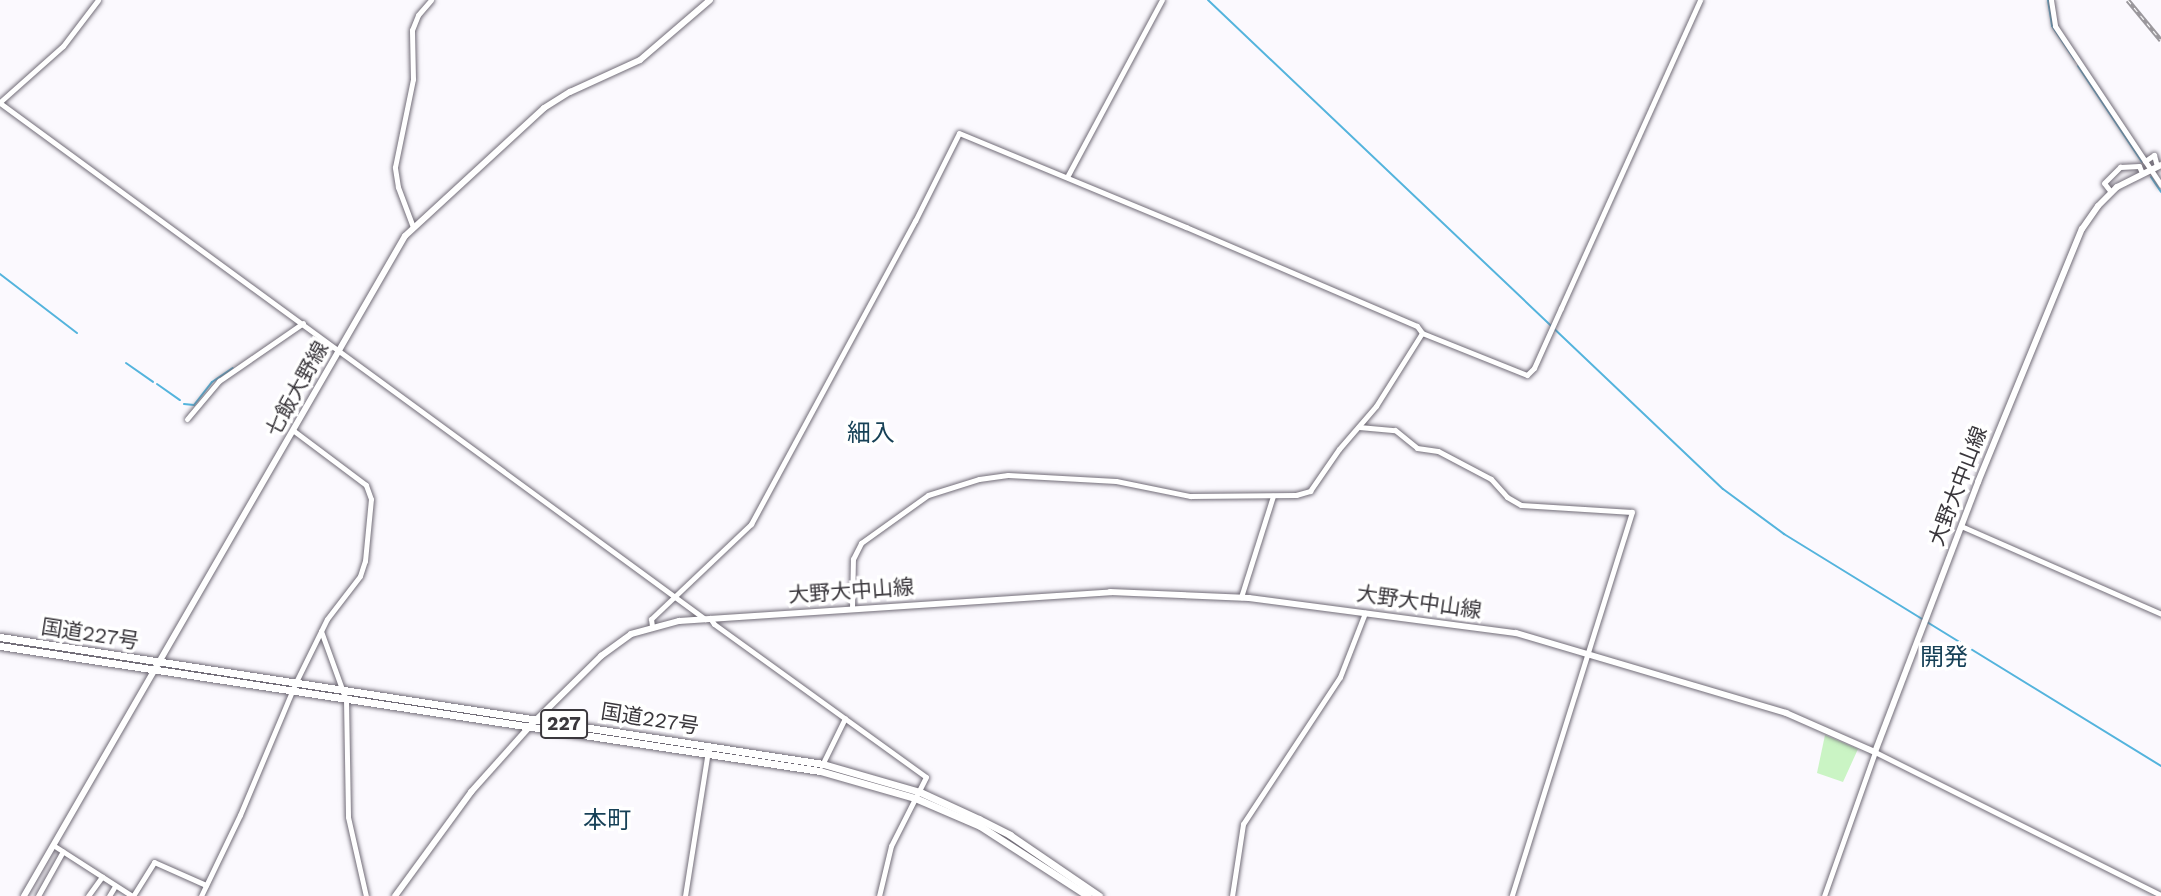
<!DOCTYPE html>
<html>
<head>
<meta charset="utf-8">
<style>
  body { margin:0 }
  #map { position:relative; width:2161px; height:896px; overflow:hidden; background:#fbf9fe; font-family:"Work Sans","Noto Sans JP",sans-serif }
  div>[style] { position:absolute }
  .green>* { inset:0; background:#caf4c4 }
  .stream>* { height:2px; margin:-1px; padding:0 1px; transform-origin:1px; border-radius:1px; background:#54b4dd }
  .roads { filter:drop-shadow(0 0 2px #716c77) drop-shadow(0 0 2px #716c77) }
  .minor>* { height:5px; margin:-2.5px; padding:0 2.5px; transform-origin:2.5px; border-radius:2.5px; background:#fff }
  .major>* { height:6px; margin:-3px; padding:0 3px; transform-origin:3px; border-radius:3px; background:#fff }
  .highway>* { height:7px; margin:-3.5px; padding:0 3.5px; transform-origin:3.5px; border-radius:3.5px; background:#fff }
  .rail>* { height:4.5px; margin-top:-2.25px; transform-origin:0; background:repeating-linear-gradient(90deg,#fff 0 5px,#9b989d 0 10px); box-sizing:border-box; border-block:2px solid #9b989d }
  span { translate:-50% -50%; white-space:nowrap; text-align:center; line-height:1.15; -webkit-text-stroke:7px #fff; paint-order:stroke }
  .shield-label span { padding:2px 5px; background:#fff; border:2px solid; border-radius:5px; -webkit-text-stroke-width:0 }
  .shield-label { font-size:19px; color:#3a373c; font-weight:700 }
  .street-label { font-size:21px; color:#3a373c }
  .quarter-label { font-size:24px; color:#174157 }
</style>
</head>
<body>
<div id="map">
  <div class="green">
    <div style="clip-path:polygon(1825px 735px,1858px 749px,1843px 782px,1817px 773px)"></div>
  </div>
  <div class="stream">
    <div style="left:1208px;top:0;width:710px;rotate:43.52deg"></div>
    <div style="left:1723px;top:489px;width:76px;rotate:36.4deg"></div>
    <div style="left:1784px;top:534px;width:443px;rotate:31.6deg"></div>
    <div style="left:2048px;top:0;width:26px;rotate:81deg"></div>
    <div style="left:2052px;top:26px;width:40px;rotate:56deg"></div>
    <div style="left:2078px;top:66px;width:115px;rotate:56.3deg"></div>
    <div style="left:2151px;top:177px;width:18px;rotate:56deg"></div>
    <div style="left:0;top:274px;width:97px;rotate:37.5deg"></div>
    <div style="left:126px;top:363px;width:33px;rotate:35deg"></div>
    <div style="left:157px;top:384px;width:28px;rotate:35deg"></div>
    <div style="left:184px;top:404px;width:10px;rotate:6deg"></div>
    <div style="left:194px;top:405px;width:29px;rotate:-52deg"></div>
    <div style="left:212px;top:382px;width:25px;rotate:-34deg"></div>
  </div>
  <div class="roads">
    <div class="minor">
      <div style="left:2051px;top:0;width:26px;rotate:81deg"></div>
      <div style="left:2055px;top:26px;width:191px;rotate:56.3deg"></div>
      <div style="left:0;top:102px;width:84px;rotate:-41.6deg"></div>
      <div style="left:63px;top:46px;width:58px;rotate:-52.7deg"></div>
      <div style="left:0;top:103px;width:874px;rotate:36.2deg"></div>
      <div style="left:2145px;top:161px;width:11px;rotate:-34deg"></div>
      <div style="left:2154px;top:155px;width:11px;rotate:75deg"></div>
      <div style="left:1067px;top:177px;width:201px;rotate:-61.8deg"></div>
      <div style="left:2111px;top:192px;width:11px;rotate:-128deg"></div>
      <div style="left:2104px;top:183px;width:23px;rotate:-45deg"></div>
      <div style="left:2120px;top:167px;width:19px;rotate:-3deg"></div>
      <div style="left:2139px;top:166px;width:8px;rotate:67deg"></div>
      <div style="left:413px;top:227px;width:43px;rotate:-110.6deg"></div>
      <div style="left:398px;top:187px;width:20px;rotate:-99deg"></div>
      <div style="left:395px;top:167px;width:90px;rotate:-78.4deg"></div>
      <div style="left:413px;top:79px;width:49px;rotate:-91.2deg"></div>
      <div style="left:412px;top:30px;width:16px;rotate:-68deg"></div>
      <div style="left:418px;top:15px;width:20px;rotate:-49deg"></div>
      <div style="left:187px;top:419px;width:50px;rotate:-49.9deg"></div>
      <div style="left:219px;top:381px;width:102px;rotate:-34.6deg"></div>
      <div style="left:1359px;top:427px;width:36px;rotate:5deg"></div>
      <div style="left:1395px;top:430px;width:28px;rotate:39deg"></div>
      <div style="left:1417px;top:448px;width:21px;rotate:8deg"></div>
      <div style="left:1438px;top:451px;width:60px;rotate:27.8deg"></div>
      <div style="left:1491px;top:479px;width:24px;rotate:48deg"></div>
      <div style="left:1507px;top:497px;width:16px;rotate:30deg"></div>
      <div style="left:1521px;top:505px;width:111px;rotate:3.6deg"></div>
      <div style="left:1632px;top:512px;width:402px;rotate:107.4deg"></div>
      <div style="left:1961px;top:526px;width:219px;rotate:23.7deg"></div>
      <div style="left:1241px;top:597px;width:106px;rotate:-72.4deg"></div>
      <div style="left:852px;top:609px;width:50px;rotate:-88.9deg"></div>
      <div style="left:853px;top:559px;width:18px;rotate:-63deg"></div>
      <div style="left:861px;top:543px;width:82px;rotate:-35.6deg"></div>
      <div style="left:928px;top:495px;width:53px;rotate:-17.4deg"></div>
      <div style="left:979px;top:479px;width:29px;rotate:-8deg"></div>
      <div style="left:1008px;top:475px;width:108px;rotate:3.2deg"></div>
      <div style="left:1116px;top:481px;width:76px;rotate:11.5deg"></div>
      <div style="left:1190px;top:496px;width:106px;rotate:-0.5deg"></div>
      <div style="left:1296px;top:495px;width:15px;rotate:-16deg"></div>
      <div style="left:1310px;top:491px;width:51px;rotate:-55.4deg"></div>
      <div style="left:1339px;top:449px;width:57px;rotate:-49.3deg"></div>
      <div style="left:1376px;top:406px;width:86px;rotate:-57.8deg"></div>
      <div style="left:710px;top:618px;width:7px;rotate:56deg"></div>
      <div style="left:714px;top:624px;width:261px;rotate:35.8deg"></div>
      <div style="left:926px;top:777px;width:77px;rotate:116.9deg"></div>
      <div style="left:891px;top:846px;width:51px;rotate:103.5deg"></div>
      <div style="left:652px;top:626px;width:7px;rotate:-98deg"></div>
      <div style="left:651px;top:619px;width:138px;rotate:-43.5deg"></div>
      <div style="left:751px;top:524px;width:345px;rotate:-61.6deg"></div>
      <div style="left:915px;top:221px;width:98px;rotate:-63.4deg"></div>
      <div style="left:959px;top:133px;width:246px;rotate:22.5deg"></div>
      <div style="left:1186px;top:227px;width:251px;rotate:23.2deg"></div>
      <div style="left:1417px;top:326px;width:9px;rotate:54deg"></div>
      <div style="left:1422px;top:333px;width:113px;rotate:21.8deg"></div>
      <div style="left:1527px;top:375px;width:10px;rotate:-45deg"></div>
      <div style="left:1534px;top:368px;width:66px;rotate:-65.8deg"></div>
      <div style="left:1561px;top:308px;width:338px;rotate:-65.7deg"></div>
      <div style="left:321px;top:631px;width:73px;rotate:70.1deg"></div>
      <div style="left:346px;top:700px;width:117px;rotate:89deg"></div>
      <div style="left:348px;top:817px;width:81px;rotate:77.2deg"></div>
      <div style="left:822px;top:765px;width:52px;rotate:-63.9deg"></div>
      <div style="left:53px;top:845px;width:94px;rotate:32.8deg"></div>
      <div style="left:38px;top:896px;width:51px;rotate:-60.9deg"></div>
      <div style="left:88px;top:896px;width:24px;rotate:-54deg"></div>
      <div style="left:109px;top:896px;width:12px;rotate:-59deg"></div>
      <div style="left:133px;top:896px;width:40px;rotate:-58deg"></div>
      <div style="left:154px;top:862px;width:57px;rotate:23.9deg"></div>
      <div style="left:201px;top:896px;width:90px;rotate:-64.3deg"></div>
      <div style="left:240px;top:815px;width:142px;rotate:-67.2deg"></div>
      <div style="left:295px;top:684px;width:72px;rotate:-63.8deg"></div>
      <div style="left:327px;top:619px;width:54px;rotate:-52.5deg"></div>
      <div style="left:360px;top:576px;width:16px;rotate:-72deg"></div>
      <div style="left:365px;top:561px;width:62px;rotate:-84.5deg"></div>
      <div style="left:371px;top:499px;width:15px;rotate:-110deg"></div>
      <div style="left:366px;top:485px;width:90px;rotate:-143.1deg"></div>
      <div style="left:685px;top:896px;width:148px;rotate:-81deg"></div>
      <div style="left:1232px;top:896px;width:73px;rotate:-81.3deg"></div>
      <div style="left:1243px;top:824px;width:176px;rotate:-56.6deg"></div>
      <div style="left:1340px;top:677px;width:69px;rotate:-68.7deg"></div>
      <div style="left:1824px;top:896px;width:153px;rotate:-70.5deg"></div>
      <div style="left:1875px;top:752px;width:320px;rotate:26.6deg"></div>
    </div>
    <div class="major">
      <div style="left:24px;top:896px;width:762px;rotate:-60deg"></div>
      <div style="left:405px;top:236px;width:189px;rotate:-42.6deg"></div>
      <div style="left:544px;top:108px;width:31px;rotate:-32deg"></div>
      <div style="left:570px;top:92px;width:77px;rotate:-24.6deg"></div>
      <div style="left:640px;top:60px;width:92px;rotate:-40.6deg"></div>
      <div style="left:395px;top:896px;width:129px;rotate:-53.8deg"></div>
      <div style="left:471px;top:792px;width:89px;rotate:-48.2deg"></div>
      <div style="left:530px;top:726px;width:100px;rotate:-44.6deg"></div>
      <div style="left:601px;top:656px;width:37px;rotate:-36deg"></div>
      <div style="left:631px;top:634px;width:50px;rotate:-15.2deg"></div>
      <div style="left:679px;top:621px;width:432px;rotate:-3.8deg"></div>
      <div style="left:1110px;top:592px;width:139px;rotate:2.5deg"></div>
      <div style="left:1249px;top:598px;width:269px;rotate:7.5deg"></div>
      <div style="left:1516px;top:633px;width:282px;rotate:16.5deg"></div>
      <div style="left:1786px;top:713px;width:97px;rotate:23.7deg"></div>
      <div style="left:1875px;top:752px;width:289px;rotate:-69.1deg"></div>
      <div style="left:1978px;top:482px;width:274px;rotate:-67.7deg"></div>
      <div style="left:2082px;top:229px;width:28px;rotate:-55deg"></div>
      <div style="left:2098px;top:206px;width:27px;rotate:-45deg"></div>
      <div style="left:2117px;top:187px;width:49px;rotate:-26.6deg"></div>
    </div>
    <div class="highway">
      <div style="left:0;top:637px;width:833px;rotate:8.77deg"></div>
      <div style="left:823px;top:764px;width:101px;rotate:16.1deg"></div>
      <div style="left:920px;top:792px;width:65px;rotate:24.6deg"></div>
      <div style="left:979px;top:819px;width:35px;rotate:27deg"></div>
      <div style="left:1010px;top:835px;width:108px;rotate:34.4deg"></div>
      <div style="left:0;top:646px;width:829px;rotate:8.67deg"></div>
      <div style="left:820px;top:771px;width:99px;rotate:15.9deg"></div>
      <div style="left:915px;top:798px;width:71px;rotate:23.3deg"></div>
      <div style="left:980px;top:826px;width:129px;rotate:32.9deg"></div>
    </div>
  </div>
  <div class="rail">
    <div style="left:2128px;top:0;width:52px;rotate:50.5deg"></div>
  </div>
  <div class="shield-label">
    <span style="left:564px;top:724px">227</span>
  </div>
  <div class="street-label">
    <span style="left:297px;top:389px;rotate:-61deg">七飯大野線</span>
    <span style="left:1958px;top:486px;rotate:-69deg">大野大中山線</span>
    <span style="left:851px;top:591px;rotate:-4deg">大野大中山線</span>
    <span style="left:1419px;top:602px;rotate:8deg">大野大中山線</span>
    <span style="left:90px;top:634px;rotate:9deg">国道227号</span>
    <span style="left:650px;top:719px;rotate:9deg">国道227号</span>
  </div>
  <div class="quarter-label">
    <span style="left:871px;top:434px">細入</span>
    <span style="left:1944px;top:658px">開発</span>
    <span style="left:607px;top:821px">本町</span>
  </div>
</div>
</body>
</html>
